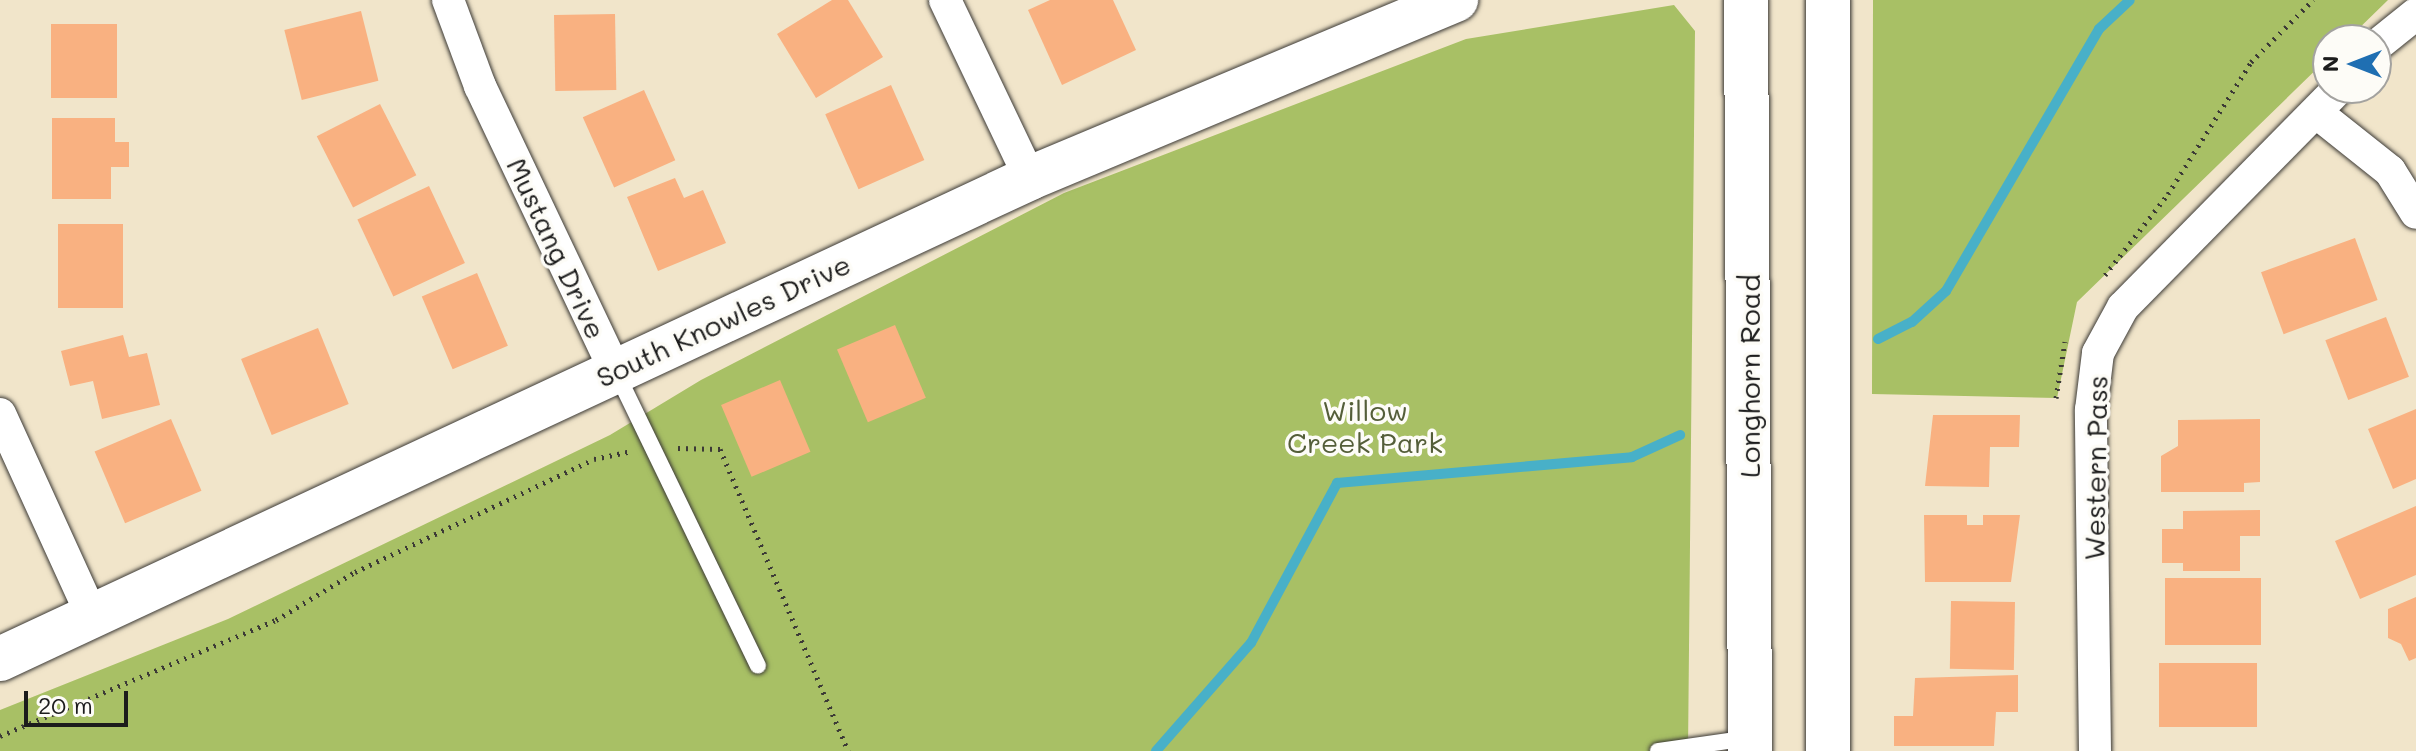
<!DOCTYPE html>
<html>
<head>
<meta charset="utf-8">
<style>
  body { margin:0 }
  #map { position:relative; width:2416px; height:751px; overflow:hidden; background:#f1e5ca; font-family:Mali,sans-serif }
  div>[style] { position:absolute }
  .green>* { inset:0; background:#a8c065 }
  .stream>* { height:10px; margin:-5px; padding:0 5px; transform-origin:5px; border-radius:5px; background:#48b0c8 }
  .building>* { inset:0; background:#f9b181; transform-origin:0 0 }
  .path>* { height:5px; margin-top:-2.5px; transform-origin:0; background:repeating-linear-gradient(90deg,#3c3a36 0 2px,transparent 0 8px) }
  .roads { filter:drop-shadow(0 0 2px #3c3a36) drop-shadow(0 0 2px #3c3a36) }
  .lane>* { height:16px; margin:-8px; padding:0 8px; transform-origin:8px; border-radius:8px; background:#fff }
  .street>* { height:32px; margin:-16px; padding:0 16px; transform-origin:16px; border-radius:16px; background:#fff }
  .secondary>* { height:44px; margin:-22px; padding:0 22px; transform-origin:22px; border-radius:22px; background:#fff }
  span { translate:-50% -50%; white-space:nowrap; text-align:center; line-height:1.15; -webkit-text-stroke:7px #fdfcf7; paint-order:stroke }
  .street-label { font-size:28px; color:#1c1c1c }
  .park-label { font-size:28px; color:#545e39 }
  .north { position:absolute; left:2312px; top:24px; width:80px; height:80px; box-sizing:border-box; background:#fdfcf7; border:2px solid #a3a29f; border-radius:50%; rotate:270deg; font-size:22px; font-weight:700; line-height:32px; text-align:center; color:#1c1c1c }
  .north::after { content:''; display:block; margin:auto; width:28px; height:36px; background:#1f6fb2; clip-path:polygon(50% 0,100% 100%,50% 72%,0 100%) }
  .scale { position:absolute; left:24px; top:691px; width:104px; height:36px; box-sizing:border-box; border:4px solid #1c1c1c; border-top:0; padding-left:10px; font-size:24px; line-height:28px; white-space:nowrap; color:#1c1c1c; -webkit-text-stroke:6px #fdfcf7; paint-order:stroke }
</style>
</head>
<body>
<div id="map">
  <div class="green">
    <div style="clip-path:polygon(1873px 0,2388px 0,2347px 40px,2328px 40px,2328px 58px,2077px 302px,2057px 398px,1872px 394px)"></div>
    <div style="clip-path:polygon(1674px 5px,1695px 31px,1688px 751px,0 751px,0 710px,228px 619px,610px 435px,701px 380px,1064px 193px,1466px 39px)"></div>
  </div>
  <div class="stream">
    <div style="left:1878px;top:339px;width:38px;rotate:-27deg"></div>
    <div style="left:1912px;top:322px;width:46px;rotate:-42.4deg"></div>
    <div style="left:1946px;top:291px;width:303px;rotate:-59.7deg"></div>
    <div style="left:2099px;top:29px;width:42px;rotate:-43.1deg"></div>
    <div style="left:1156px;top:751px;width:144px;rotate:-48.7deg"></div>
    <div style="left:1251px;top:643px;width:182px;rotate:-61.7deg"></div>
    <div style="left:1337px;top:483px;width:296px;rotate:-5deg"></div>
    <div style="left:1632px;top:457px;width:53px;rotate:-24.6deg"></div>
  </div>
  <div class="building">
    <div style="clip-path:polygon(832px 0,848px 0,883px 57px,816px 98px,777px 34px)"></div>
    <div style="clip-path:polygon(1050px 0,1113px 0,1136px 50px,1062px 85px,1028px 10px)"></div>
    <div style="left:361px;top:11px;width:72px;height:79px;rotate:76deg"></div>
    <div style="left:615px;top:14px;width:76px;height:61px;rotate:89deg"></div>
    <div style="left:51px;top:24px;width:66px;height:74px"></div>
    <div style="left:891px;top:85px;width:82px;height:72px;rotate:66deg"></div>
    <div style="left:644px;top:90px;width:77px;height:67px;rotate:66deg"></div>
    <div style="left:380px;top:104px;width:80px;height:71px;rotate:63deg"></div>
    <div style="clip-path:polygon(52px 118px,115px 118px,115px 142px,129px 142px,129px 167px,111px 167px,111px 199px,52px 199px)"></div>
    <div style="clip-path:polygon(675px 178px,684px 198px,703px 190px,726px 243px,658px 271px,627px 197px)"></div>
    <div style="left:429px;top:186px;width:85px;height:79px;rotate:65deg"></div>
    <div style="left:58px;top:224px;width:65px;height:84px"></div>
    <div style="left:2355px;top:238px;width:66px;height:100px;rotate:70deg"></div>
    <div style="left:477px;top:273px;width:79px;height:60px;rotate:67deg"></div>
    <div style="left:2386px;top:317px;width:64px;height:65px;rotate:69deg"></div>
    <div style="left:895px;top:325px;width:79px;height:63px;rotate:67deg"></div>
    <div style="left:318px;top:328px;width:82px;height:83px;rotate:68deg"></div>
    <div style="clip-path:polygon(123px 335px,129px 357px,147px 353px,160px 405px,102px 419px,93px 381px,70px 386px,61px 351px)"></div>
    <div style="left:780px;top:380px;width:78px;height:64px;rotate:67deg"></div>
    <div style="clip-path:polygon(2416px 409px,2416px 479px,2393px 489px,2368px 429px)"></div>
    <div style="clip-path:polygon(1933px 415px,2020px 415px,2019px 447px,1990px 447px,1989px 487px,1925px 486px)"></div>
    <div style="left:171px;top:419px;width:78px;height:83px;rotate:67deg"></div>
    <div style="clip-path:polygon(2260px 419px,2260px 482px,2244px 483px,2244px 492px,2161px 492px,2161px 456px,2178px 446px,2178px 420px)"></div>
    <div style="clip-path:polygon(2416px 506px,2416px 575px,2360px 599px,2335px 541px)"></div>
    <div style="clip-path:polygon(2260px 510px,2260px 536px,2240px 536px,2240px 571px,2183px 571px,2183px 563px,2162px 563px,2162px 529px,2183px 529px,2183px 511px)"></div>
    <div style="clip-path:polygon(1924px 515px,1967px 515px,1967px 525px,1983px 525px,1983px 515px,2020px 515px,2011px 582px,1925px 582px)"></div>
    <div style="left:2261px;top:578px;width:67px;height:96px;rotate:90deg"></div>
    <div style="clip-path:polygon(2416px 597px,2416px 658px,2409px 661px,2401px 644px,2388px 638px,2388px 609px)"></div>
    <div style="left:2015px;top:602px;width:68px;height:64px;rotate:91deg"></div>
    <div style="left:2159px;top:663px;width:98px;height:64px"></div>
    <div style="clip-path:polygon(2018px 675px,2018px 712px,1996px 712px,1994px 746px,1894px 746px,1894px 716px,1913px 716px,1915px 678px)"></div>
  </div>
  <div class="path">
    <div style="left:2105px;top:275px;width:103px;rotate:-52.1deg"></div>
    <div style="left:2168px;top:194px;width:156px;rotate:-57.8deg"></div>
    <div style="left:2251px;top:62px;width:88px;rotate:-45deg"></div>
    <div style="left:2056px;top:398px;width:57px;rotate:-80.9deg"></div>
    <div style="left:678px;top:448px;width:42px;rotate:1.4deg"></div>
    <div style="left:720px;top:449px;width:328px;rotate:67deg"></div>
    <div style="left:0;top:736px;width:299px;rotate:-22.8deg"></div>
    <div style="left:276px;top:620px;width:92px;rotate:-31.3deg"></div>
    <div style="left:355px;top:572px;width:264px;rotate:-25.3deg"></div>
    <div style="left:594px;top:459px;width:35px;rotate:-12deg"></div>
  </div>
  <div class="roads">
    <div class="lane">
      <div style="left:616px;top:372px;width:326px;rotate:64.2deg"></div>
      <div style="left:1658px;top:751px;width:92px;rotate:-8.1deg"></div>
    </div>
    <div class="street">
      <div style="left:448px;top:0;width:92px;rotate:69.6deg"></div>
      <div style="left:480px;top:86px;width:314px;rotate:64.6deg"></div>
      <div style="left:945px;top:0;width:197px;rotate:64.5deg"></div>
      <div style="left:2376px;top:46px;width:51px;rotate:-38.7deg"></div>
      <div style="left:2317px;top:113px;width:93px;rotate:38.5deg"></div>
      <div style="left:2390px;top:171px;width:49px;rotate:58.2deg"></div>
      <div style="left:0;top:414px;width:224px;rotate:65.5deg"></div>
      <div style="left:2095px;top:751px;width:341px;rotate:-90.7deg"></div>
      <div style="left:2091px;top:410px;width:57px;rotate:-83deg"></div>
      <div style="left:2098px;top:353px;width:52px;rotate:-61.5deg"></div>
      <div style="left:2123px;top:307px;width:308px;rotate:-45.4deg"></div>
    </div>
    <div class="secondary">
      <div style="left:1746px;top:0;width:751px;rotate:89.69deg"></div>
      <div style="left:1828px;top:0;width:751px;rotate:90deg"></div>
      <div style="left:0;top:659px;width:1137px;rotate:-25.03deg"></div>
      <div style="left:1030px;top:178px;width:462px;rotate:-22.7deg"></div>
    </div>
  </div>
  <div class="street-label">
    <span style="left:557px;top:248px;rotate:65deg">Mustang Drive</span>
    <span style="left:723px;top:320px;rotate:-25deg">South Knowles Drive</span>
    <span style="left:1749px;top:376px;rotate:-90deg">Longhorn Road</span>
    <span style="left:2095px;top:468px;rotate:-89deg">Western Pass</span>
  </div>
  <div class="park-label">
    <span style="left:1365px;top:426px">Willow<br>Creek Park</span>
  </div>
  <div class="north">N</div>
  <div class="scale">20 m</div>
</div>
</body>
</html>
